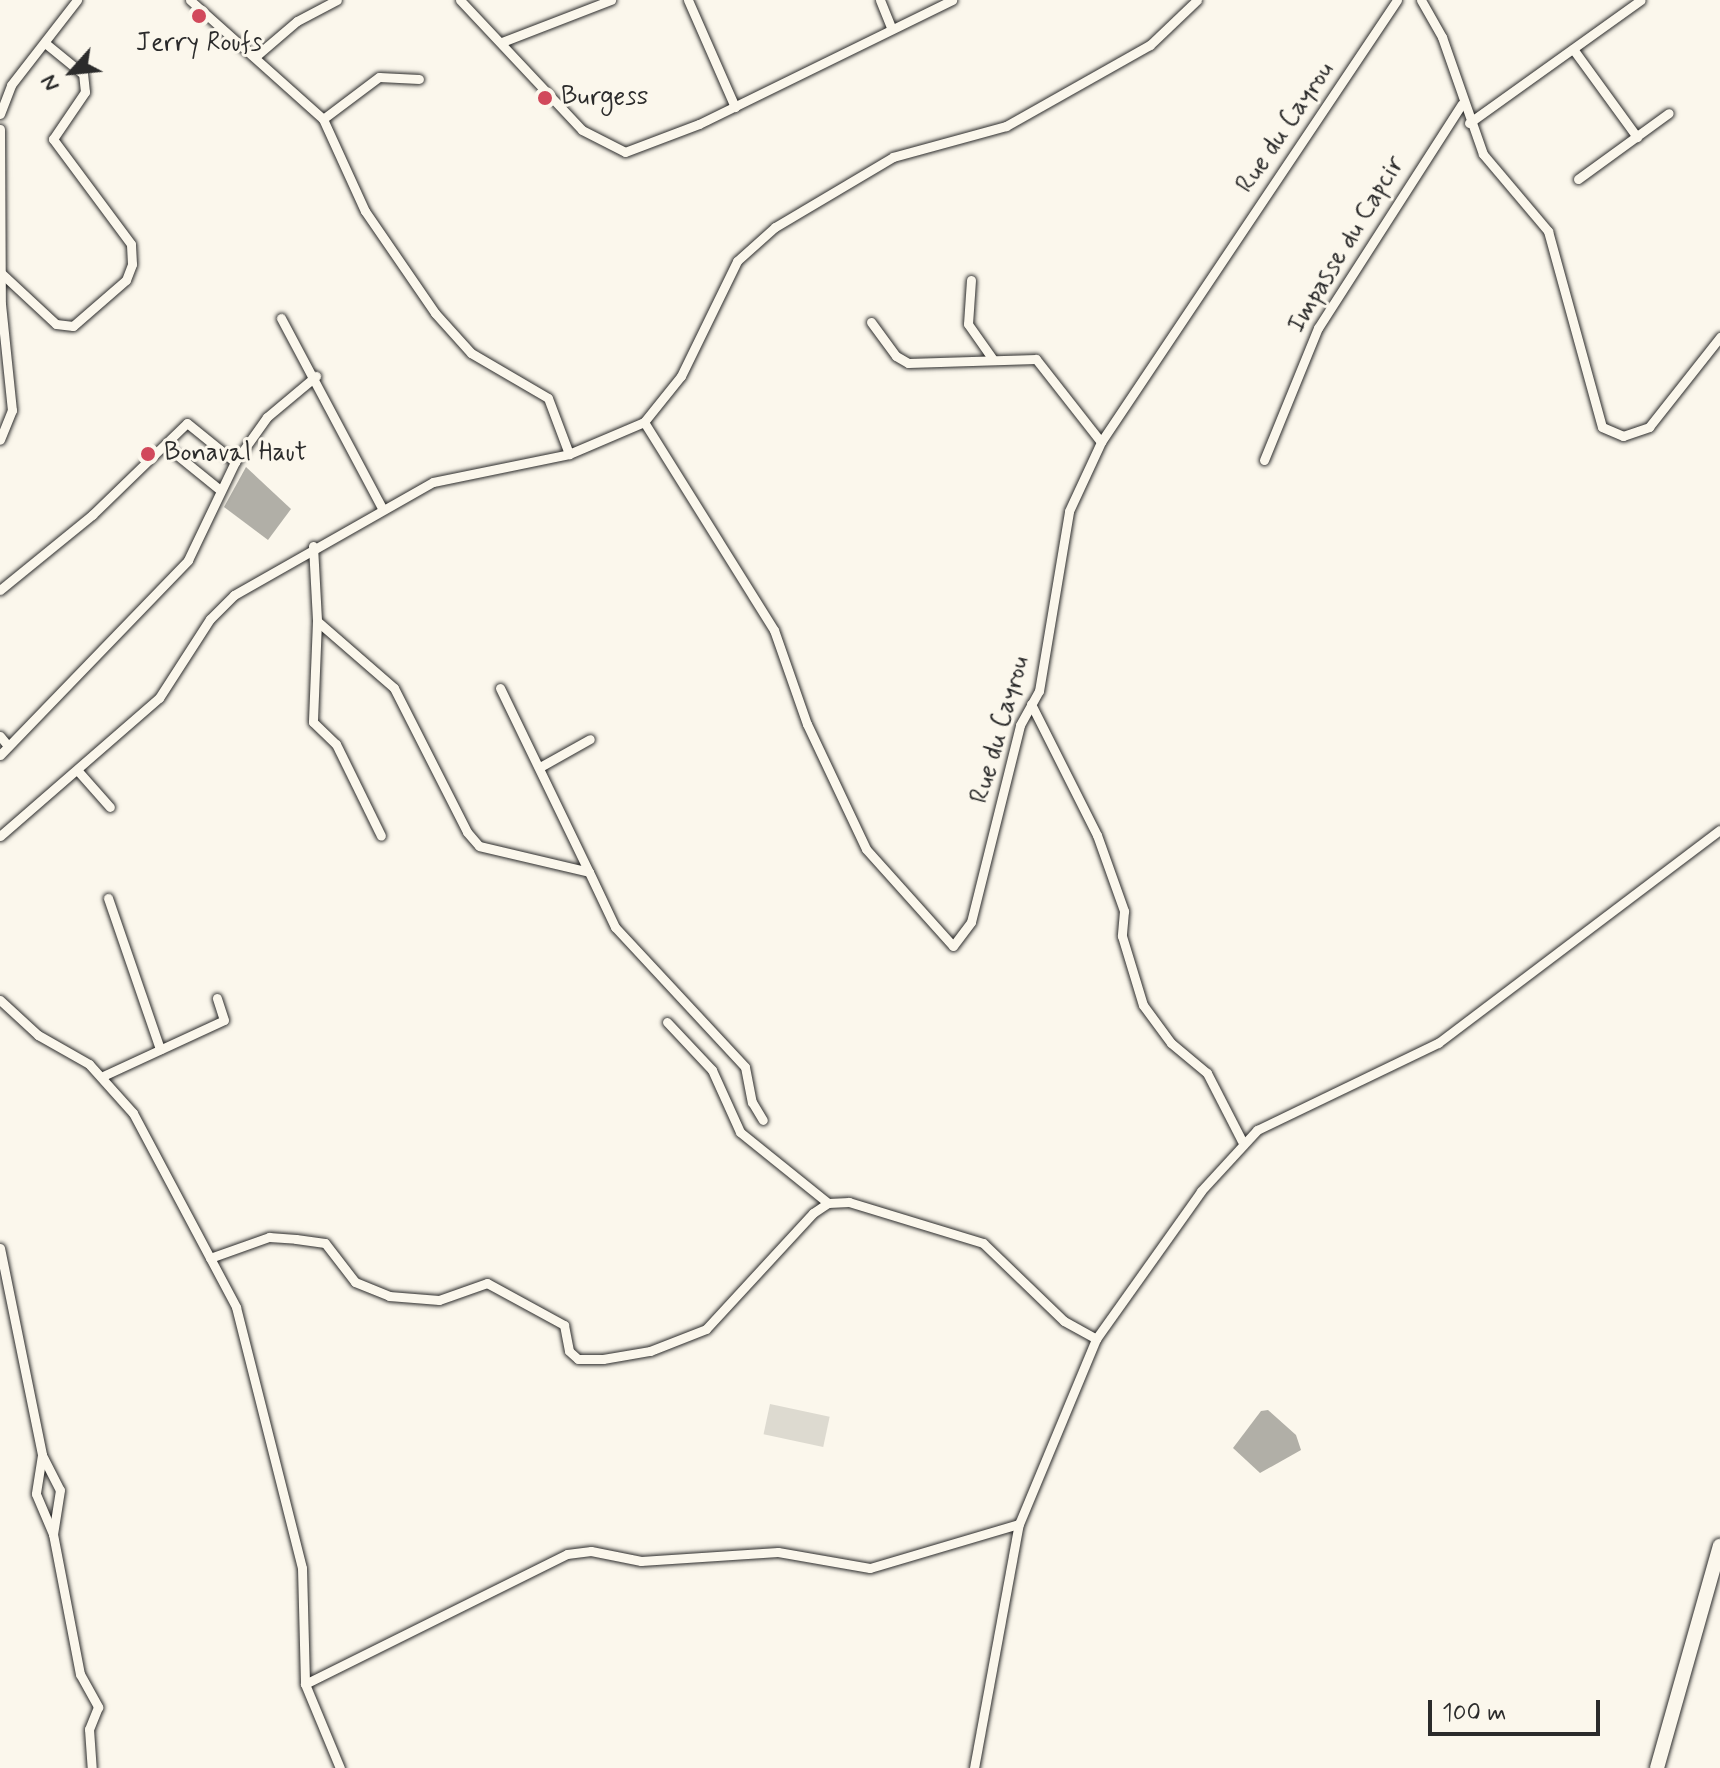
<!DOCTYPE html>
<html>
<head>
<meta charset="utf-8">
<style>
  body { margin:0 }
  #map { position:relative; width:1720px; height:1768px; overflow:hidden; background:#fbf7ec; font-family:Mynerve,sans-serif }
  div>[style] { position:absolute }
  .green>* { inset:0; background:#dddad0; transform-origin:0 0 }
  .water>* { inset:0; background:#b1afa7 }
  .roads { filter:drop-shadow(0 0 2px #2b2b2b) drop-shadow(0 0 2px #2b2b2b) }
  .street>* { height:9px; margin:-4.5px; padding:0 4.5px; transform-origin:4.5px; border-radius:4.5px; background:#fbf7ec }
  .secondary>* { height:14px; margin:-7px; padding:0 7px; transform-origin:7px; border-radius:7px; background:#fbf7ec }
  .dots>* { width:22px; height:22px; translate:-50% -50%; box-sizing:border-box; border:4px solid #fbf7ec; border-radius:50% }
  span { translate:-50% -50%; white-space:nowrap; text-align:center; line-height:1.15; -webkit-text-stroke:6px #fbf7ec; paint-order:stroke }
  .poi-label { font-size:26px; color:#2b2b2b }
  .left { translate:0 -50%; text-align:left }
  .street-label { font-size:26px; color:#2b2b2b }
  .north { position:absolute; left:32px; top:32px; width:80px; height:80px; -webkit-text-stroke:6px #fbf7ec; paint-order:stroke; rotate:243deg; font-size:22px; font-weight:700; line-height:32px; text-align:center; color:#2b2b2b }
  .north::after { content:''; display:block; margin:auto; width:28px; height:36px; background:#2b2b2b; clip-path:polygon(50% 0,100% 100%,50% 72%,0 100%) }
  .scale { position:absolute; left:1428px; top:1700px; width:172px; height:36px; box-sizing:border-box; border:4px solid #2b2b2b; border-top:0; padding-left:10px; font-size:24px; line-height:28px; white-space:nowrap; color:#2b2b2b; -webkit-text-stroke:6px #fbf7ec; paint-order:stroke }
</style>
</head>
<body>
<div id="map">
  <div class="green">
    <div style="left:770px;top:1404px;width:61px;height:31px;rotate:12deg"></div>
  </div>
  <div class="water">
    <div style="clip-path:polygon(246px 467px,291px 509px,268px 540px,224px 507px)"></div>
    <div style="clip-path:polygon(1268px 1410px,1296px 1435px,1301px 1450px,1260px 1473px,1233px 1448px,1261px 1411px)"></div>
  </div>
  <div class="roads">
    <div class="street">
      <div style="left:190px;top:0;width:178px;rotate:41.8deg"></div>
      <div style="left:323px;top:119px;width:101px;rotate:65.5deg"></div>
      <div style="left:365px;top:211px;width:124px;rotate:55.5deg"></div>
      <div style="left:435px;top:313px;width:54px;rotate:48deg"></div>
      <div style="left:471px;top:353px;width:89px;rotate:30.3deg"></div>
      <div style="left:548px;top:398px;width:60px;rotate:69.4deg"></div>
      <div style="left:460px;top:0;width:178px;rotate:46.8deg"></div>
      <div style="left:582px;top:130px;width:48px;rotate:27.1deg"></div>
      <div style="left:625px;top:152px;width:79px;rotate:-20.7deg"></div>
      <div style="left:699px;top:124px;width:282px;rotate:-26.1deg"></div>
      <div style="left:688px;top:0;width:117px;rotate:66.3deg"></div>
      <div style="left:880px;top:0;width:31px;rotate:68deg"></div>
      <div style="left:1421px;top:0;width:43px;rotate:60.4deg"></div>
      <div style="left:1442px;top:37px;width:124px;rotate:70.7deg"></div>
      <div style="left:1483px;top:154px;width:101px;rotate:49.8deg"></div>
      <div style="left:1548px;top:231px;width:203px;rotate:74.6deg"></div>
      <div style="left:1602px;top:427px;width:23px;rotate:23deg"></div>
      <div style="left:1623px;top:436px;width:28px;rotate:-19deg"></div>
      <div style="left:1649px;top:427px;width:115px;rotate:-51.7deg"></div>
      <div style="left:502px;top:42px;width:117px;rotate:-21.1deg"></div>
      <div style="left:1573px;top:49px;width:109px;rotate:54deg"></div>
      <div style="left:256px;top:56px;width:54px;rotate:-40.5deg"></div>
      <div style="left:297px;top:21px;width:45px;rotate:-27.7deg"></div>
      <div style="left:0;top:114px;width:31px;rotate:-69deg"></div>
      <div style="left:11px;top:85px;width:108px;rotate:-52.2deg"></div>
      <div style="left:323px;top:119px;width:70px;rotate:-36.9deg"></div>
      <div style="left:379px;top:77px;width:40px;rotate:2.9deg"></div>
      <div style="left:1469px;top:123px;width:211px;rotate:-35.6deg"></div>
      <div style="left:0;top:129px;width:175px;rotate:89.7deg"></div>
      <div style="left:1px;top:304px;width:107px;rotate:84.1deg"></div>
      <div style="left:12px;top:410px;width:32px;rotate:112deg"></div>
      <div style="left:1578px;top:179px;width:112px;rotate:-36deg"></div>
      <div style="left:0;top:272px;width:76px;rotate:42.9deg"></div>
      <div style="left:56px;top:324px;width:17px;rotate:7deg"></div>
      <div style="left:73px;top:326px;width:70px;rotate:-41deg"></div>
      <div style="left:126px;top:280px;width:17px;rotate:-69deg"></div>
      <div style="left:132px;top:264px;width:20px;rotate:-93deg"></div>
      <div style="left:131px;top:244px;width:131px;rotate:-126.6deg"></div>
      <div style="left:53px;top:139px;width:57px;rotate:-55.8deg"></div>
      <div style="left:85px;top:92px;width:18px;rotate:-96deg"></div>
      <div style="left:83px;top:74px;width:49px;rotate:-140.8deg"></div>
      <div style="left:971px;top:280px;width:44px;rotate:93.9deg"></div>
      <div style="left:968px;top:324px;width:42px;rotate:54.8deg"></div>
      <div style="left:281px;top:318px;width:215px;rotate:62deg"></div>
      <div style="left:871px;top:322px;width:42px;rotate:53.7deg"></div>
      <div style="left:896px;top:356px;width:14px;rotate:30deg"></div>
      <div style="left:908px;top:363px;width:128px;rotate:-1.8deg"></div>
      <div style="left:1036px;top:359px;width:105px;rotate:51.9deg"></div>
      <div style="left:644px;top:422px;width:245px;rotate:58deg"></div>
      <div style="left:774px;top:630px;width:100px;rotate:70.7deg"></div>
      <div style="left:807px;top:724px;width:138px;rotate:64.7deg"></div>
      <div style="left:866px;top:849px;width:130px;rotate:48.1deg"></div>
      <div style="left:953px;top:946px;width:30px;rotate:-53deg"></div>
      <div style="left:971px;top:922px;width:203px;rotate:-76deg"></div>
      <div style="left:1020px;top:725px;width:39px;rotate:-61deg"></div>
      <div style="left:1039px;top:691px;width:182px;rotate:-80.5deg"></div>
      <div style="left:1069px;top:511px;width:76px;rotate:-65.1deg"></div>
      <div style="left:1101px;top:442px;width:532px;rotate:-56.19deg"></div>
      <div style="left:166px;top:446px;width:68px;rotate:39.1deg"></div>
      <div style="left:1264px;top:460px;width:143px;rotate:-67.8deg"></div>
      <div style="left:1318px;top:328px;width:266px;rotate:-57.3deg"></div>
      <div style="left:313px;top:546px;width:75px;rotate:86.9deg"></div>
      <div style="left:317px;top:621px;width:102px;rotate:41deg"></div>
      <div style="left:394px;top:688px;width:161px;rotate:63.1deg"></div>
      <div style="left:467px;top:832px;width:18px;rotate:49deg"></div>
      <div style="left:479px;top:846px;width:113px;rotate:13.3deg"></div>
      <div style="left:589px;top:872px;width:61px;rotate:64.7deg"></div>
      <div style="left:615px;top:927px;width:191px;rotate:47.1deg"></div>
      <div style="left:745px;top:1067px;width:36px;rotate:79deg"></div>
      <div style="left:752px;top:1102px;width:21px;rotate:59deg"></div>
      <div style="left:0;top:590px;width:119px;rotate:-39.2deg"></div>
      <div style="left:92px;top:515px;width:132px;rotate:-44.1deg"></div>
      <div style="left:187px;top:423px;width:62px;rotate:39.1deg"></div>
      <div style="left:317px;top:621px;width:101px;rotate:92.3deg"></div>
      <div style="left:313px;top:722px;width:32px;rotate:44deg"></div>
      <div style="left:336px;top:744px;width:102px;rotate:63.9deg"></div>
      <div style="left:500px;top:688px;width:204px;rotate:64.2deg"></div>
      <div style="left:1031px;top:704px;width:147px;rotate:63.3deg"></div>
      <div style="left:1097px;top:835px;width:81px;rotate:70.4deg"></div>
      <div style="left:1124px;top:911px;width:25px;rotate:95deg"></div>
      <div style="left:1122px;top:936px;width:72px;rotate:73.1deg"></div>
      <div style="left:1143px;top:1005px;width:47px;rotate:53.6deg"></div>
      <div style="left:1171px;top:1043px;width:47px;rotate:39.8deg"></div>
      <div style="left:1207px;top:1073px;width:76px;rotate:62.8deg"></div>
      <div style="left:0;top:736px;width:13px;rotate:51deg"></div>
      <div style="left:0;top:755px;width:271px;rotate:-46deg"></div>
      <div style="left:188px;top:560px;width:109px;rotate:-64.4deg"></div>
      <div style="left:235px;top:462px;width:55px;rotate:-54.6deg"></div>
      <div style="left:267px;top:417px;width:64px;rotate:-39.9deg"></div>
      <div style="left:540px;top:767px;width:57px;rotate:-29.2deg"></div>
      <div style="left:78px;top:771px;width:48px;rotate:48.4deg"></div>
      <div style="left:0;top:836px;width:211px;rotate:-41deg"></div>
      <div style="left:159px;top:698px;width:94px;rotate:-57.2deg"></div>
      <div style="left:210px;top:619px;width:34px;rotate:-45deg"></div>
      <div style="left:234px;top:595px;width:229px;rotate:-29.6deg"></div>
      <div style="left:433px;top:482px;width:139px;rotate:-11.6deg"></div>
      <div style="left:569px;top:454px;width:82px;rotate:-23.1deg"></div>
      <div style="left:644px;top:422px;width:59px;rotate:-51.2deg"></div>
      <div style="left:681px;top:376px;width:128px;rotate:-64deg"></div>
      <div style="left:737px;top:261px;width:51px;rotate:-41.8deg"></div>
      <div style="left:775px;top:227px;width:137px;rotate:-30.7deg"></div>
      <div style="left:893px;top:157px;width:117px;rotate:-15.3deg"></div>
      <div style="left:1006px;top:126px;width:165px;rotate:-29.4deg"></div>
      <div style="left:1150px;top:45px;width:65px;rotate:-43.8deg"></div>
      <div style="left:108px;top:898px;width:160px;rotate:71deg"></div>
      <div style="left:0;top:1000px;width:52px;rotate:42.6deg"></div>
      <div style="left:38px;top:1035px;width:59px;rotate:29.6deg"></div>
      <div style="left:89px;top:1064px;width:66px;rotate:48.1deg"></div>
      <div style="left:133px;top:1113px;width:220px;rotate:62deg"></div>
      <div style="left:236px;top:1307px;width:269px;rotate:75.8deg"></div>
      <div style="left:302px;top:1568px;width:116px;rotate:88.5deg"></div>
      <div style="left:305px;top:1684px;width:91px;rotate:67.4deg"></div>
      <div style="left:667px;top:1022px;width:66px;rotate:46.8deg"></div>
      <div style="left:712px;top:1070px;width:68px;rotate:65.7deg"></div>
      <div style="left:740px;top:1132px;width:113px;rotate:38.9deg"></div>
      <div style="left:103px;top:1076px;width:133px;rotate:-24.8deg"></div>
      <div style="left:224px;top:1020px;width:23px;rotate:-108deg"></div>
      <div style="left:0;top:1248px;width:211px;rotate:78.5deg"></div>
      <div style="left:42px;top:1455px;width:39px;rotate:63deg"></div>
      <div style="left:60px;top:1490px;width:45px;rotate:99deg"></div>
      <div style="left:53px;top:1534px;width:143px;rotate:79.1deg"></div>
      <div style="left:80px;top:1674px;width:38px;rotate:61deg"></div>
      <div style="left:98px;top:1707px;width:24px;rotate:112deg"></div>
      <div style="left:89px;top:1729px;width:39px;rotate:86deg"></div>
      <div style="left:210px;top:1258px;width:63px;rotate:-19.6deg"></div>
      <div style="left:269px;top:1237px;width:27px;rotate:4deg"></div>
      <div style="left:296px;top:1239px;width:29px;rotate:8deg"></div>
      <div style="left:325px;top:1243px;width:49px;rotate:52.4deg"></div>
      <div style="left:355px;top:1282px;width:37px;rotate:22deg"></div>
      <div style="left:389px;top:1296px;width:50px;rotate:4.6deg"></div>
      <div style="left:439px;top:1300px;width:51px;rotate:-19.5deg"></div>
      <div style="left:487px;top:1283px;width:88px;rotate:28.6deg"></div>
      <div style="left:564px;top:1325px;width:26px;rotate:79deg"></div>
      <div style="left:569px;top:1351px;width:12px;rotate:42deg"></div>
      <div style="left:578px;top:1359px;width:25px"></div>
      <div style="left:603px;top:1359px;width:48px;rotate:-9.7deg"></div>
      <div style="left:650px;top:1351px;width:60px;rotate:-21.4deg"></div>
      <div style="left:706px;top:1329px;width:158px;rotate:-47.3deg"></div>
      <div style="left:813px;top:1213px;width:18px;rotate:-34deg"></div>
      <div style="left:828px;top:1203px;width:21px;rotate:-3deg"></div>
      <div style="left:849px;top:1202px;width:140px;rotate:17deg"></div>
      <div style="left:983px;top:1243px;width:112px;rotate:43.9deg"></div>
      <div style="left:1064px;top:1321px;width:37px;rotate:29deg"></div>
      <div style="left:42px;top:1455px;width:39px;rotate:99deg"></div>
      <div style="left:36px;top:1494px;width:43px;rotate:67deg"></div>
      <div style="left:305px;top:1684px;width:292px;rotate:-26.4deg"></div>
      <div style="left:567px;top:1554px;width:24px;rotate:-7deg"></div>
      <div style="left:591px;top:1551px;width:51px;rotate:11.3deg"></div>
      <div style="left:641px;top:1561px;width:137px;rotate:-3.8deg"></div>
      <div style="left:778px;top:1552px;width:93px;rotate:9.9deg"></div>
      <div style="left:870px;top:1568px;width:155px;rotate:-16.5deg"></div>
      <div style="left:974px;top:1768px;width:248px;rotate:-79.6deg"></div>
      <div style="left:1019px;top:1524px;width:200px;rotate:-67.4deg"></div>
      <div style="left:1096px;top:1339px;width:181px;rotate:-54.6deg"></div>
      <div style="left:1201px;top:1191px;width:83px;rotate:-47.4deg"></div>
      <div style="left:1257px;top:1130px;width:201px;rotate:-25.7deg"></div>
      <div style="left:1438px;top:1043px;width:353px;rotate:-37.1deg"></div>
    </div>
    <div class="secondary">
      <div style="left:1657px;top:1768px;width:231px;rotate:-74.2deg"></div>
    </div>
  </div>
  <div class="dots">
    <div style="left:199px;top:16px;background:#d1495b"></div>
    <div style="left:545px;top:98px;background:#d1495b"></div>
    <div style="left:148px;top:454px;background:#d1495b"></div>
  </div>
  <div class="poi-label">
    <span style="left:199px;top:44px">Jerry Roufs</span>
    <span class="left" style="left:561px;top:98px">Burgess</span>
    <span class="left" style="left:164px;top:454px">Bonaval Haut</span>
  </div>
  <div class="street-label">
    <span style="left:1286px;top:128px;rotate:-56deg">Rue du Cayrou</span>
    <span style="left:1347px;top:245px;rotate:-59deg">Impasse du Capcir</span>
    <span style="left:1001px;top:730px;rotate:-74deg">Rue du Cayrou</span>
  </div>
  <div class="north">N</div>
  <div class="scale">100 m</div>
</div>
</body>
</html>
